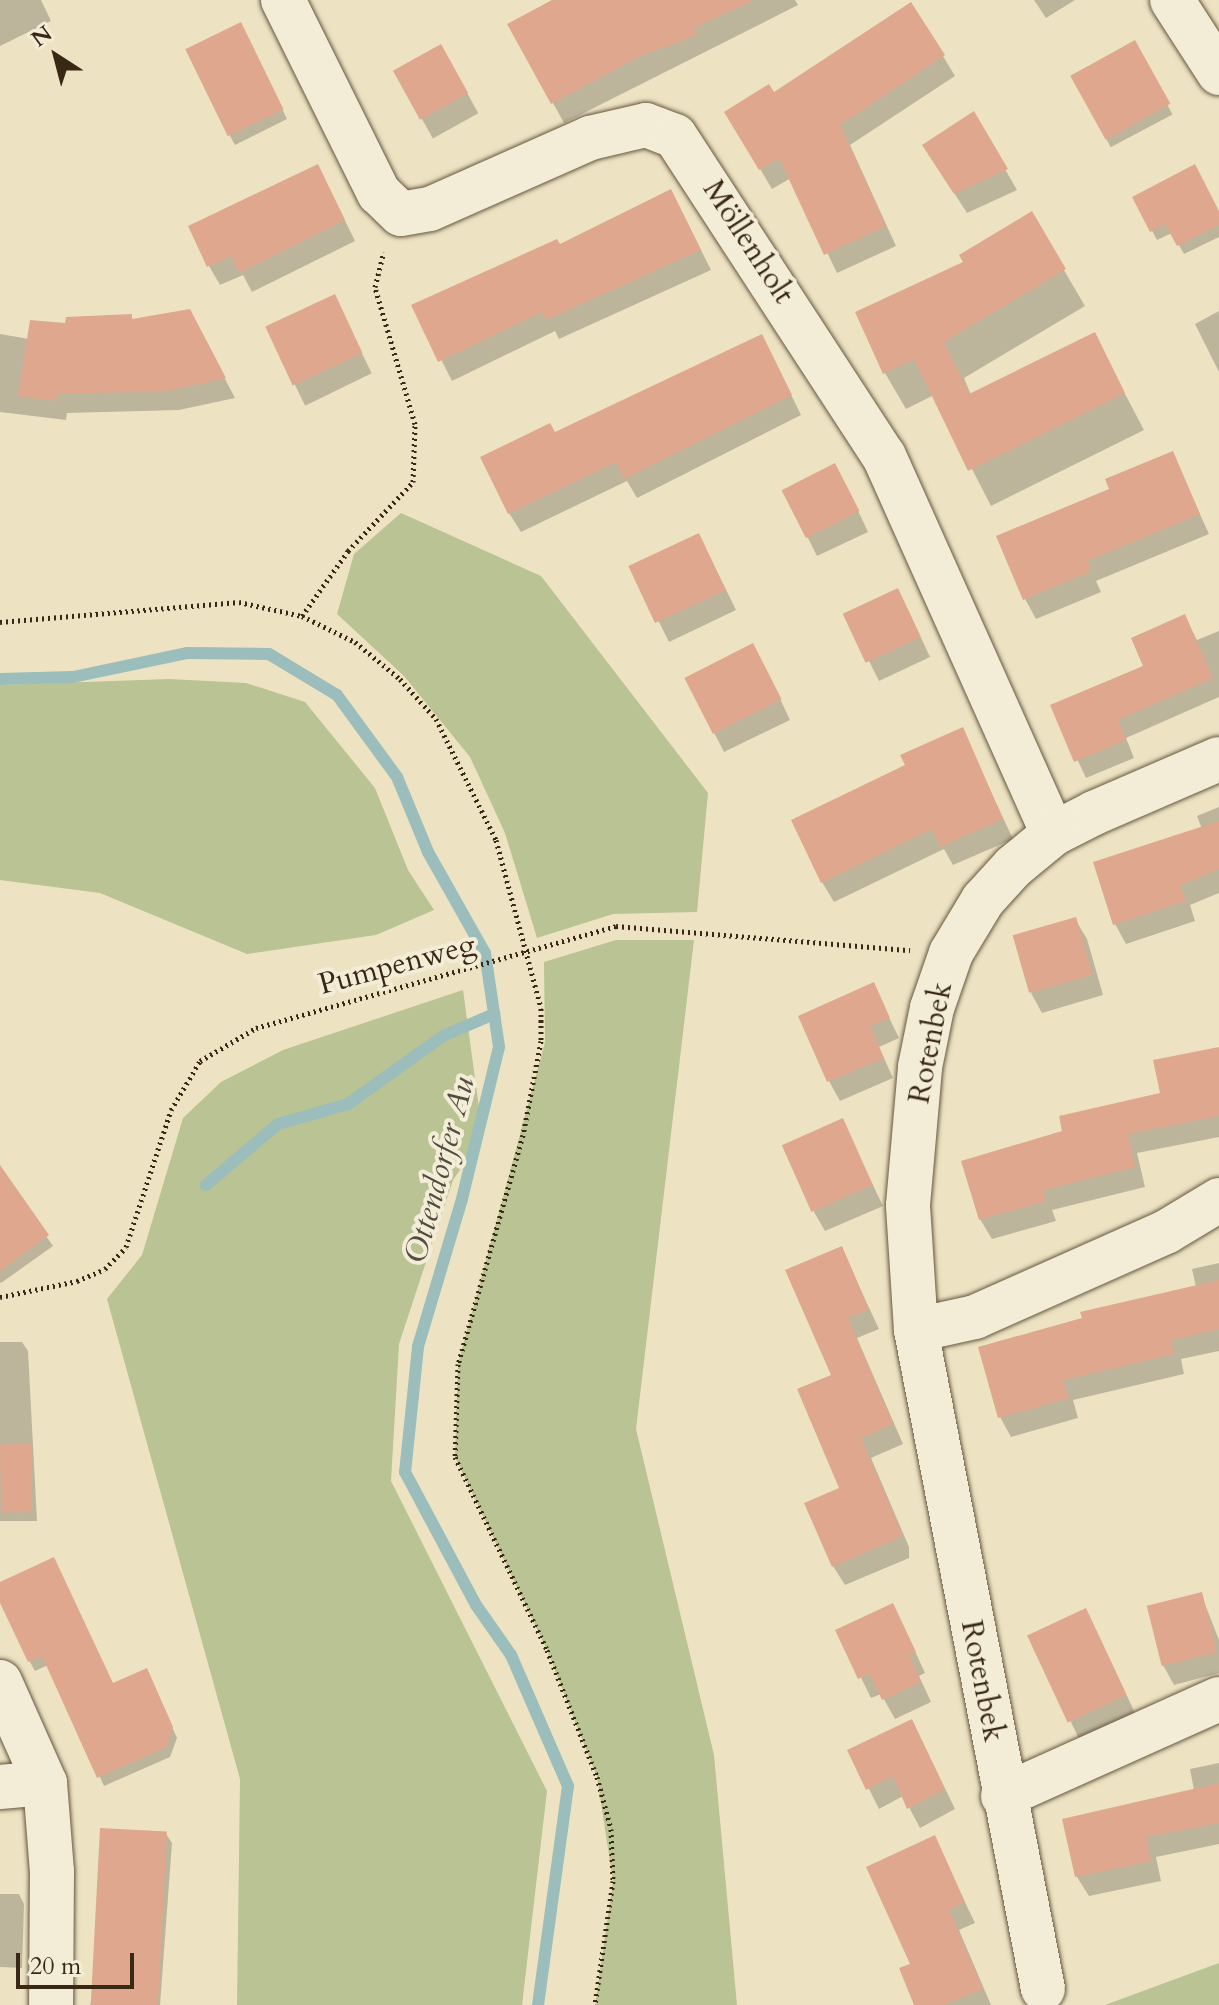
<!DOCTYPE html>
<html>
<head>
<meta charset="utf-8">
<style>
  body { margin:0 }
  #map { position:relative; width:1219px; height:2005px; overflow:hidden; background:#ede3c2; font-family:Cardo,serif }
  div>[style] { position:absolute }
  .green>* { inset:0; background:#b9c393 }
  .shadow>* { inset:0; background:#0003; transform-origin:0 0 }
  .stream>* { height:12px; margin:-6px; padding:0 6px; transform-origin:6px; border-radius:6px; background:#9bbdbb }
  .building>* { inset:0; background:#dfa78e; transform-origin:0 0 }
  .path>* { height:5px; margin-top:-2.5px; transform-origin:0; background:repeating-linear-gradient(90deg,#3a2816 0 2px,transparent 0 6px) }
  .roads { filter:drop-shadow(0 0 2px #675741) drop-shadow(0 0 2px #675741) }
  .minor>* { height:44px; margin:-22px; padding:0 22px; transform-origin:22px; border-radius:22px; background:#f3edd7 }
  span { translate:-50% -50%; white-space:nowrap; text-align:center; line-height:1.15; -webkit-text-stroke:8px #f3edd7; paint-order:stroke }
  .street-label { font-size:30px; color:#3a2816 }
  .water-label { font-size:32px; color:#524d3f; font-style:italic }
  .north { position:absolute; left:16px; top:16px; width:80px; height:80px; -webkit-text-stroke:6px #f3edd7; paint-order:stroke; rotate:324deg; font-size:22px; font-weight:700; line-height:32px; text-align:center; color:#3a2816 }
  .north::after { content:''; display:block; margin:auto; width:28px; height:36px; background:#3a2816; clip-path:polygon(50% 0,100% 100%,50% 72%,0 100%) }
  .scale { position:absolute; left:16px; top:1953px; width:118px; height:36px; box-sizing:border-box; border:4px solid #3a2816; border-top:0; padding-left:10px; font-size:24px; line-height:28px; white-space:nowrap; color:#3a2816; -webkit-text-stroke:6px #f3edd7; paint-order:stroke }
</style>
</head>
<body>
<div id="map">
  <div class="green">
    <div style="clip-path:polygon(401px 513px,541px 576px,708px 793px,697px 912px,613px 914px,537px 938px,505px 833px,470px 757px,404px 676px,337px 614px,354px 554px)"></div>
    <div style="clip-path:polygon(169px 679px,246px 683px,305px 702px,375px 788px,408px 870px,434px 910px,376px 935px,247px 954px,100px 893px,0 880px,0 685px)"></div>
    <div style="clip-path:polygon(616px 940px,694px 940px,636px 1429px,714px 1755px,737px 2005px,595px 2005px,613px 1881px,597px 1777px,547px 1650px,455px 1457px,458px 1364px,545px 1042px,544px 962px)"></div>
    <div style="clip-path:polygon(463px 990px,483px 1137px,453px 1180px,399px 1344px,391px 1481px,547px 1791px,522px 2005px,237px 2005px,240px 1779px,107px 1299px,142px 1255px,183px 1118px,221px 1082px,283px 1050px)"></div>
    <div style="clip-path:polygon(1219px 1963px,1219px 2005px,1105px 2005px)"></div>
  </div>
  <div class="shadow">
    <div style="clip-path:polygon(0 0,41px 0,51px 21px,0 46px)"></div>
    <div style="clip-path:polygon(563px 0,795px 0,798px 5px,564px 123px,510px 25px)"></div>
    <div style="clip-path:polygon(1034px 0,1075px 0,1046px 18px)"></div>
    <div style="clip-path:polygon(246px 33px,287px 119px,235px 145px,230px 136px)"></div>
    <div style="left:1134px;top:42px;width:82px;height:70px;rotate:62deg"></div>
    <div style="left:441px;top:46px;width:77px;height:52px;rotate:61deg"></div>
    <div style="clip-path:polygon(943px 56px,955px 76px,850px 145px,896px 246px,837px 273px,791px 178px,772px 189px,726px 112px,773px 95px)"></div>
    <div style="clip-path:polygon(973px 114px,1017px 190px,967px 213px,936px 165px)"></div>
    <div style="clip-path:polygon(328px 186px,355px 241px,252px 292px,243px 275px,220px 285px,209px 266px)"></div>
    <div style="clip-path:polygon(1134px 197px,1219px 214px,1219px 237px,1184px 254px,1172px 233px,1157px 240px)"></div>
    <div style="clip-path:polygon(682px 212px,711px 270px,559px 339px,555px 331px,452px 381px,414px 306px,559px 247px)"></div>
    <div style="clip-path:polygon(1031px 214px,1085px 306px,964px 378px,971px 395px,1094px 335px,1144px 430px,991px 506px,934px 395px,906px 409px,885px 373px,966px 263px)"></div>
    <div style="left:334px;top:296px;width:86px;height:74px;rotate:64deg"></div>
    <div style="clip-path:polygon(1219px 311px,1219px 372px,1195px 324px)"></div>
    <div style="clip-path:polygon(133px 321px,200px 331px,235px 398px,179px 410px,67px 413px,66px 420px,0 412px,0 334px,29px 339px,67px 326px)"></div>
    <div style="clip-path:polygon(772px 356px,801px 415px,637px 498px,627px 481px,521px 532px,509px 513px,555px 434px)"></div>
    <div style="clip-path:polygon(1172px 453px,1209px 534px,1096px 581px,1101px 592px,1036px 619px,1025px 599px,1112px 490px)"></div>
    <div style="clip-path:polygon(846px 485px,868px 532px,817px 556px,784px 490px)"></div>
    <div style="clip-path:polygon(709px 555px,736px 610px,669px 642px,632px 568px)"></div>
    <div style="clip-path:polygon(908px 610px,930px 657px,879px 681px,846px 615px)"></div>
    <div style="clip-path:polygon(1184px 617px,1197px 640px,1219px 631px,1219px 697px,1126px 738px,1134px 758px,1086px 778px,1053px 707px,1146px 667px)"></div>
    <div style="clip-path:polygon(764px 665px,790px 720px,724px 752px,686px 678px)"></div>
    <div style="clip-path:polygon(962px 730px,1013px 839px,953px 865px,944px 849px,834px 902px,822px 882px,907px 766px)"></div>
    <div style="clip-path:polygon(1219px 807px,1219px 893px,1190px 905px,1195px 921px,1126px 944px,1115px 924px,1202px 829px,1197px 816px)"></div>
    <div style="clip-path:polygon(1075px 919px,1087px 939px,1103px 995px,1042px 1013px,1031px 993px)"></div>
    <div style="clip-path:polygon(873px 985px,899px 1038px,879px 1047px,893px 1078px,840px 1101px,829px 1081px)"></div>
    <div style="clip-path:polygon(1219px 1048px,1219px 1137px,1137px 1153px,1145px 1187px,1052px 1210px,1056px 1221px,992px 1239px,980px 1219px,1065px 1132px,1162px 1094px)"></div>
    <div style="clip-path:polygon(842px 1121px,883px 1206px,825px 1231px,814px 1212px)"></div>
    <div style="clip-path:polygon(0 1169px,53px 1246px,1px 1283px,0 1282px)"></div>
    <div style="clip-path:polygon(841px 1248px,879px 1329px,857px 1338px,903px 1444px,871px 1458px,909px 1547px,909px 1558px,845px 1585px,833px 1566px,842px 1489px,833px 1376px)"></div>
    <div style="clip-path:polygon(1219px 1263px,1219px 1351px,1181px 1359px,1184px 1374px,1073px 1400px,1078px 1418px,1011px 1437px,1000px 1417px,1084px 1319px,1196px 1287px,1192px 1269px)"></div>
    <div style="clip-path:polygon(0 1342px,22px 1342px,28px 1351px,37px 1521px,0 1521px)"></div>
    <div style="clip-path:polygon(0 1584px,113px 1685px,151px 1680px,177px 1738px,170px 1757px,104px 1786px,48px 1665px,35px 1671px,30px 1662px,0 1598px)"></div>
    <div style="clip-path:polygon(1201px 1594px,1219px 1640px,1219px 1673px,1174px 1685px,1163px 1665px)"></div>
    <div style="clip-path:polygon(903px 1625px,925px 1673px,919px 1676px,931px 1702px,895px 1719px,881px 1694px,871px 1698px,838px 1631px)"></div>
    <div style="clip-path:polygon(1096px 1630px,1136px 1715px,1080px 1741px,1030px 1636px)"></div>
    <div style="clip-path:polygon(922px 1741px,955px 1809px,920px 1828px,903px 1796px,879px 1809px,850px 1751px)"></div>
    <div style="clip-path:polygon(1219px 1763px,1219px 1844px,1156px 1857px,1161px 1881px,1089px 1896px,1077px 1877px,1065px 1820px,1194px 1790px,1190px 1769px)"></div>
    <div style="clip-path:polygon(166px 1834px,172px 1843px,160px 2005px,90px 2005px)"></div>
    <div style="clip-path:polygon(934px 1838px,975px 1923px,959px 1930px,991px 2005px,916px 2005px,912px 1965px)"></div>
    <div style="clip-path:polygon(0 1894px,19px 1894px,24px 1904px,22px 1968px,0 1967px)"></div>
  </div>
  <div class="stream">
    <div style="left:0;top:679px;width:73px;rotate:-1.6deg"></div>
    <div style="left:73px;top:677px;width:116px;rotate:-11.9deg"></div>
    <div style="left:187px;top:653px;width:82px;rotate:0.7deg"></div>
    <div style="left:269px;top:654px;width:79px;rotate:31.1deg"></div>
    <div style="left:337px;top:695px;width:102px;rotate:53.8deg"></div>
    <div style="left:397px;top:777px;width:81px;rotate:67.5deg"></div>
    <div style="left:428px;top:852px;width:116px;rotate:60.6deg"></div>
    <div style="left:485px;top:953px;width:95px;rotate:81.5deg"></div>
    <div style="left:499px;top:1047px;width:156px;rotate:103.7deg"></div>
    <div style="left:462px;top:1199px;width:154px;rotate:106.6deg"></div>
    <div style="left:418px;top:1347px;width:126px;rotate:95.9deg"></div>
    <div style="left:405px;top:1472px;width:151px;rotate:61.9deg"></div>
    <div style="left:476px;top:1605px;width:61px;rotate:55deg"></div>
    <div style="left:511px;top:1655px;width:143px;rotate:66.5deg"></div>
    <div style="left:568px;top:1786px;width:221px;rotate:97.8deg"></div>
    <div style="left:206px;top:1185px;width:94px;rotate:-40.3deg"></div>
    <div style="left:278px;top:1124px;width:73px;rotate:-15.9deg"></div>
    <div style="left:348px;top:1104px;width:117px;rotate:-35.6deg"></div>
    <div style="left:443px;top:1036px;width:56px;rotate:-23.3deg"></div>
  </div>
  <div class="building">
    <div style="clip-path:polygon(552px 0,754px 0,694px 28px,697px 35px,638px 57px,551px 104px,507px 24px)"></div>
    <div style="clip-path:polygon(911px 2px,945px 55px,840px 125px,886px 226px,824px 255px,779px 158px,759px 170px,724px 112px,769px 84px,774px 92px)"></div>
    <div style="left:241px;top:22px;width:97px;height:62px;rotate:64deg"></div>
    <div style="left:1135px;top:40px;width:73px;height:74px;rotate:61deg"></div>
    <div style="left:441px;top:44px;width:56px;height:55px;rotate:61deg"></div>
    <div style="clip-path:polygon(974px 111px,1008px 169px,954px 194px,922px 145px)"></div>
    <div style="clip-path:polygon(318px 164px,345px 220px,239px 273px,231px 256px,207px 267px,188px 226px)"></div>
    <div style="clip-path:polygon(1195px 164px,1219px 211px,1219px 225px,1177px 246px,1165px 224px,1150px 232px,1132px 197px)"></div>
    <div style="clip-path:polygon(671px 189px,701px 250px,546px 320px,542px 312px,438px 362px,411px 305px,557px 239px,560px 244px)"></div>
    <div style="clip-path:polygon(1032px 211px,1066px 269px,944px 342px,969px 394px,1095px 332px,1125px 393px,968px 471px,914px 359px,883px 374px,855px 312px,963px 262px,959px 255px)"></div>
    <div style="left:335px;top:294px;width:65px;height:77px;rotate:65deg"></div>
    <div style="clip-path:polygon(190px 309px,226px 378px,168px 391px,57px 394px,56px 401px,18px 396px,30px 320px,65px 323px,66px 317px,132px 314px,132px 319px)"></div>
    <div style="clip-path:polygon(762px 334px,792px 395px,624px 479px,616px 462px,508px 514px,480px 457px,550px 423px,555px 432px)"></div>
    <div style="clip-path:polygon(1173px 451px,1200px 514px,1087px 561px,1091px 571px,1023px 600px,996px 536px,1109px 489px,1105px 479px)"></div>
    <div style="left:835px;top:463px;width:54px;height:60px;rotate:63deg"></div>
    <div style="left:699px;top:533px;width:63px;height:78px;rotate:65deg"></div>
    <div style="left:898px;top:588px;width:54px;height:61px;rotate:65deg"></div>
    <div style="clip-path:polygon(1185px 614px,1213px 678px,1118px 720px,1126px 740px,1074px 762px,1050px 705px,1143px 666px,1131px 638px)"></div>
    <div style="left:753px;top:643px;width:63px;height:77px;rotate:63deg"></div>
    <div style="clip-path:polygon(963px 727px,1003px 819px,940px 847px,932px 829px,821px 883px,791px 820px,905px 765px,900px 755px)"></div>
    <div style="clip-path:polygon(1219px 821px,1219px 869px,1180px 885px,1186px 901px,1113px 925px,1093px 862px)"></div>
    <div style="left:1076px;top:917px;width:60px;height:66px;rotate:74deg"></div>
    <div style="clip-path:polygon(874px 982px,890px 1018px,870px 1026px,884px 1058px,827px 1082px,798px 1016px)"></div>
    <div style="clip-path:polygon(1219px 1047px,1219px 1116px,1128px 1134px,1135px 1167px,1043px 1190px,1046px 1201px,979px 1220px,961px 1161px,1062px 1131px,1059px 1116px,1160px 1093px,1153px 1060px)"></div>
    <div style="left:843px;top:1118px;width:73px;height:67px;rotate:66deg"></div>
    <div style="clip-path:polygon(0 1165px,49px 1235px,0 1271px)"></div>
    <div style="clip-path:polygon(842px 1246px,869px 1309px,848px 1318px,893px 1424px,861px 1438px,903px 1536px,832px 1567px,804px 1503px,839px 1488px,797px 1389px,831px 1375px,785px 1270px)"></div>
    <div style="clip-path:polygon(1219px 1280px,1219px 1329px,1171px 1340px,1174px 1354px,1063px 1380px,1069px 1398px,998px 1418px,978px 1347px,1082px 1318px,1080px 1312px)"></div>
    <div style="left:31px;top:1444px;width:68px;height:31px;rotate:89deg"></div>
    <div style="clip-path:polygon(54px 1557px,113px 1683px,147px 1668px,173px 1727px,166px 1747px,97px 1778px,42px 1656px,28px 1662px,0 1603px,0 1582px)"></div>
    <div style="left:1202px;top:1592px;width:62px;height:57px;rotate:76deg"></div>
    <div style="clip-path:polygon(893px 1603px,916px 1652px,909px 1655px,921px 1682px,882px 1700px,870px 1674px,858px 1679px,835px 1630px)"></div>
    <div style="left:1086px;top:1608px;width:96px;height:65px;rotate:65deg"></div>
    <div style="clip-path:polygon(912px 1719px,945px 1789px,907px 1809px,893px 1776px,866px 1790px,847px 1750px)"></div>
    <div style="clip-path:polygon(1219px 1783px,1219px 1823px,1146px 1837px,1151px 1861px,1075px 1877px,1062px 1819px)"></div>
    <div style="left:100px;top:1828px;width:67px;height:177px;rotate:3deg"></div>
    <div style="clip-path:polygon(935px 1835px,965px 1902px,949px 1910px,983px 1989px,944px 2005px,914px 2005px,899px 1968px,910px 1964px,866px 1867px)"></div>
  </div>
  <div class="path">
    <div style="left:302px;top:616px;width:80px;rotate:-54.7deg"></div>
    <div style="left:348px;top:551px;width:95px;rotate:-46.7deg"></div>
    <div style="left:413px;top:482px;width:58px;rotate:-88deg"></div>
    <div style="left:415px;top:424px;width:143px;rotate:-106.3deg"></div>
    <div style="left:375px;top:287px;width:36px;rotate:-76deg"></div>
    <div style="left:0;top:622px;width:240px;rotate:-4.8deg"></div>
    <div style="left:239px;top:602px;width:65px;rotate:12.5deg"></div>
    <div style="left:302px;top:616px;width:59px;rotate:26.1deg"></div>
    <div style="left:355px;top:642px;width:58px;rotate:39.4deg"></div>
    <div style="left:400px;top:679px;width:54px;rotate:48deg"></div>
    <div style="left:436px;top:719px;width:135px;rotate:63.6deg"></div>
    <div style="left:496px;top:840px;width:174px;rotate:75deg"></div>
    <div style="left:541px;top:1008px;width:33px;rotate:90deg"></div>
    <div style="left:541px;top:1041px;width:96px;rotate:100.8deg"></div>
    <div style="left:523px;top:1135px;width:238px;rotate:105.8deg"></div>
    <div style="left:458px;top:1364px;width:93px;rotate:91.8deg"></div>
    <div style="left:455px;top:1457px;width:214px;rotate:64.5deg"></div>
    <div style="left:547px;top:1650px;width:136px;rotate:68.5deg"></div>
    <div style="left:597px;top:1777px;width:54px;rotate:74.9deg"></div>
    <div style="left:611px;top:1829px;width:52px;rotate:87.8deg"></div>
    <div style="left:613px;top:1881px;width:125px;rotate:98.3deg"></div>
    <div style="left:0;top:1297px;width:79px;rotate:-11.7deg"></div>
    <div style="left:77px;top:1281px;width:30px;rotate:-23deg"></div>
    <div style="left:105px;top:1269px;width:30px;rotate:-46deg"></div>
    <div style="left:126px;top:1247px;width:144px;rotate:-71.8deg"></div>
    <div style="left:171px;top:1110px;width:57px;rotate:-59.4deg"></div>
    <div style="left:200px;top:1061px;width:65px;rotate:-30.5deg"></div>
    <div style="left:256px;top:1028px;width:374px;rotate:-15.8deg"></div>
    <div style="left:616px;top:926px;width:295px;rotate:4.7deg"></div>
  </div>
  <div class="roads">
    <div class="minor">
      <div style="left:283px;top:0;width:216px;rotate:63.6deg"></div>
      <div style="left:379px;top:193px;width:30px;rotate:44deg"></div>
      <div style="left:401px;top:214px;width:29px;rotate:-10deg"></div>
      <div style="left:430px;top:209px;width:175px;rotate:-23.9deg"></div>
      <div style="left:590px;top:138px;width:57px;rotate:-13.1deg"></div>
      <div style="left:646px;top:125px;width:31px;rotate:21deg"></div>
      <div style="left:675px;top:136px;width:382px;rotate:56.9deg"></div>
      <div style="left:884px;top:456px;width:414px;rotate:65.9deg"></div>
      <div style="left:1172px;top:0;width:87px;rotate:57.2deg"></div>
      <div style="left:916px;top:1330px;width:60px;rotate:-12.4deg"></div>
      <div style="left:975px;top:1317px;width:209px;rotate:-24deg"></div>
      <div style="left:1166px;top:1232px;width:62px;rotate:-31.1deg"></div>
      <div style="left:0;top:1682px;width:111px;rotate:66deg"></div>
      <div style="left:45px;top:1783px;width:88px;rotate:85.5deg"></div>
      <div style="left:52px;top:1871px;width:134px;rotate:90.4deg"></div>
      <div style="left:0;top:1787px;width:45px;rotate:-5.1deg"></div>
      <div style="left:1003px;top:1796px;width:237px;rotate:-24.2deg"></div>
      <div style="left:1043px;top:1989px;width:671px;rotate:-100.91deg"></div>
      <div style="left:916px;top:1330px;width:125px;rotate:-93.7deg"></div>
      <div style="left:908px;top:1205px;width:139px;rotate:-85deg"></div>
      <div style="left:920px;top:1067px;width:60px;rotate:-78.5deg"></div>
      <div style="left:932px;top:1008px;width:58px;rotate:-70.9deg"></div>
      <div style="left:951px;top:953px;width:62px;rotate:-58.9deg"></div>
      <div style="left:983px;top:900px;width:45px;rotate:-47.7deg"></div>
      <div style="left:1013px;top:867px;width:52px;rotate:-39.5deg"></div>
      <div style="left:1053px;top:834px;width:46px;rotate:-27.1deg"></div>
      <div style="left:1094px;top:813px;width:136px;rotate:-23.4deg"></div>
    </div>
  </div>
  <div class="street-label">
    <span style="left:748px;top:242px;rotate:57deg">Möllenholt</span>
    <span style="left:397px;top:965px;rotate:-15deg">Pumpenweg</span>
    <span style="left:931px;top:1043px;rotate:-79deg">Rotenbek</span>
    <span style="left:982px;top:1681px;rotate:79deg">Rotenbek</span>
  </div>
  <div class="water-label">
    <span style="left:440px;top:1170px;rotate:-75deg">Ottendorfer Au</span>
  </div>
  <div class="north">N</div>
  <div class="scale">20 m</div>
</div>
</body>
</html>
